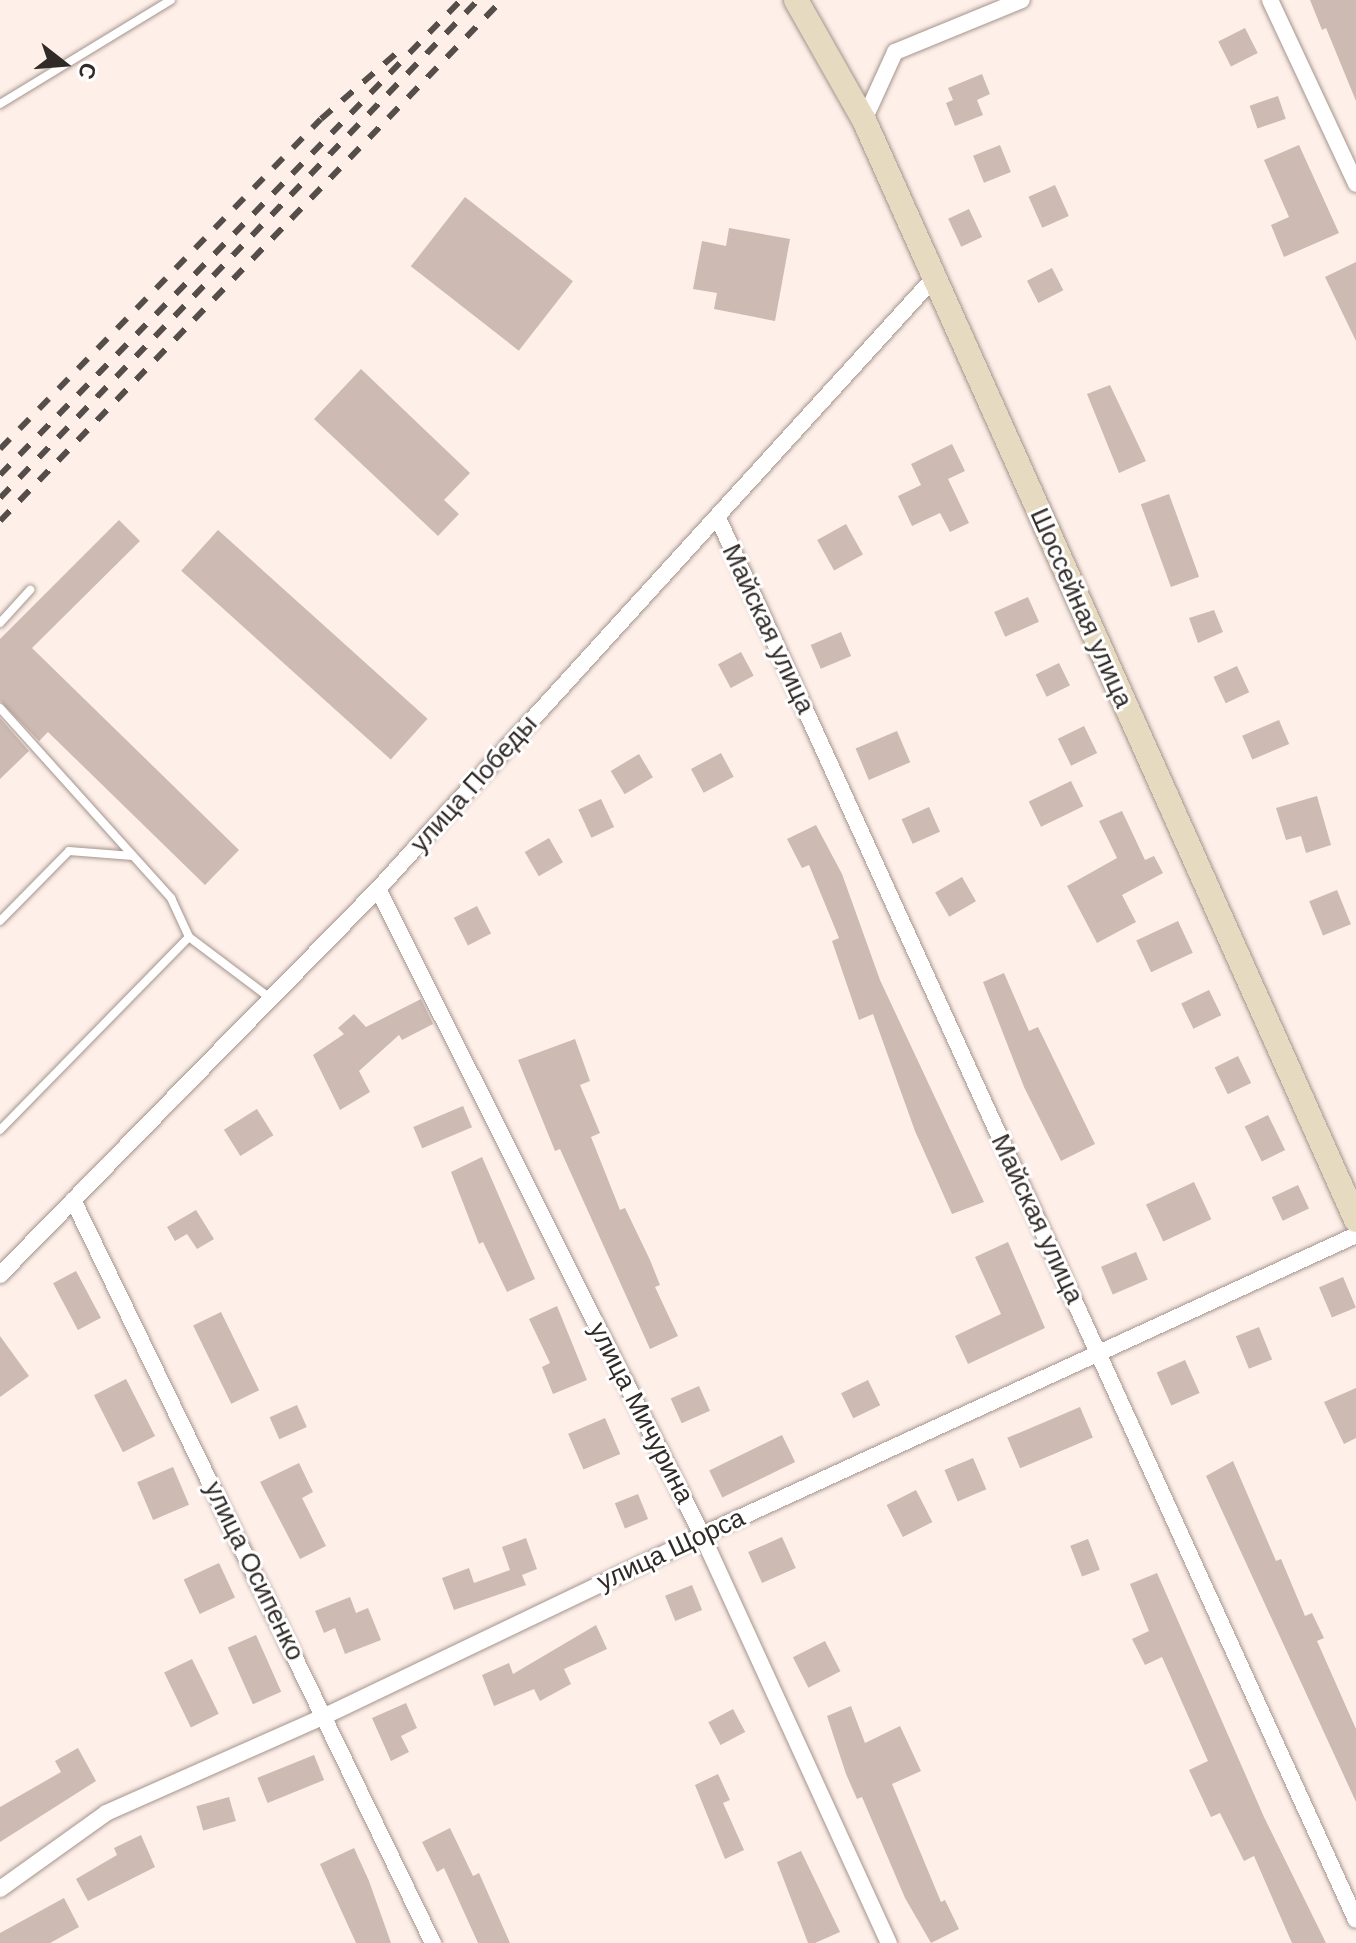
<!DOCTYPE html>
<html>
<head>
<meta charset="utf-8">
<style>
  body { margin:0 }
  #map { position:relative; width:1356px; height:1943px; overflow:hidden; background:#feefe9; font-family:Arial,sans-serif }
  div>[style] { position:absolute }
  .building>* { inset:0; background:#ccbab3; transform-origin:0 0 }
  .roads { filter:drop-shadow(0 0 2px #a4948d) drop-shadow(0 0 2px #a4948d) }
  .service>* { height:8px; margin:-4px; padding:0 4px; transform-origin:4px; border-radius:4px; background:#fff }
  .minor>* { height:16px; margin:-8px; padding:0 8px; transform-origin:8px; border-radius:8px; background:#fff }
  .secondary>* { height:24px; margin:-12px; padding:0 12px; transform-origin:12px; border-radius:12px; background:#e6dac0 }
  .rail>* { height:6px; margin-top:-3px; transform-origin:0; background:repeating-linear-gradient(90deg,#544d49 0 14px,transparent 0 28px) }
  span { translate:-50% -50%; white-space:nowrap; text-align:center; line-height:1.15; -webkit-text-stroke:6px #fff; paint-order:stroke }
  .street-label { font-size:26px; color:#312b28 }
  .north { position:absolute; left:24px; top:24px; width:80px; height:80px; -webkit-text-stroke:6px #fff; paint-order:stroke; rotate:107deg; font-size:22px; font-weight:700; line-height:32px; text-align:center; color:#312b28 }
  .north::after { content:''; display:block; margin:auto; width:28px; height:36px; background:#312b28; clip-path:polygon(50% 0,100% 100%,50% 72%,0 100%) }
</style>
</head>
<body>
<div id="map">
  <div class="building">
    <div style="clip-path:polygon(1310px 0,1356px 0,1356px 101px,1326px 28px,1322px 30px)"></div>
    <div style="left:1245px;top:28px;width:28px;height:30px;rotate:63deg"></div>
    <div style="clip-path:polygon(982px 74px,990px 94px,977px 100px,983px 115px,955px 126px,946px 103px,953px 100px,948px 88px)"></div>
    <div style="left:1278px;top:96px;width:24px;height:30px;rotate:71deg"></div>
    <div style="left:1000px;top:145px;width:29px;height:29px;rotate:68deg"></div>
    <div style="clip-path:polygon(1299px 145px,1339px 233px,1284px 257px,1271px 225px,1289px 217px,1264px 160px)"></div>
    <div style="left:1055px;top:185px;width:34px;height:29px;rotate:66deg"></div>
    <div style="left:465px;top:197px;width:137px;height:88px;rotate:38deg"></div>
    <div style="left:969px;top:209px;width:31px;height:23px;rotate:65deg"></div>
    <div style="clip-path:polygon(729px 228px,790px 239px,775px 321px,714px 309px,717px 293px,693px 289px,702px 241px,726px 246px)"></div>
    <div style="clip-path:polygon(1356px 262px,1356px 341px,1325px 277px)"></div>
    <div style="left:1052px;top:268px;width:25px;height:28px;rotate:63deg"></div>
    <div style="clip-path:polygon(361px 369px,470px 473px,444px 500px,459px 514px,438px 536px,314px 419px)"></div>
    <div style="clip-path:polygon(1110px 385px,1146px 461px,1119px 473px,1087px 394px)"></div>
    <div style="clip-path:polygon(952px 444px,965px 471px,948px 479px,969px 523px,950px 532px,940px 513px,912px 526px,898px 496px,921px 485px,911px 464px)"></div>
    <div style="left:1169px;top:494px;width:88px;height:30px;rotate:70deg"></div>
    <div style="clip-path:polygon(119px 520px,140px 541px,32px 648px,239px 850px,205px 885px,48px 732px,39px 741px,0 701px,0 639px)"></div>
    <div style="left:846px;top:524px;width:35px;height:33px;rotate:61deg"></div>
    <div style="left:218px;top:530px;width:282px;height:55px;rotate:42deg"></div>
    <div style="left:1028px;top:597px;width:27px;height:37px;rotate:66deg"></div>
    <div style="clip-path:polygon(1214px 610px,1223px 632px,1198px 643px,1189px 618px)"></div>
    <div style="left:841px;top:632px;width:26px;height:33px;rotate:67deg"></div>
    <div style="left:741px;top:652px;width:27px;height:26px;rotate:62deg"></div>
    <div style="left:1059px;top:663px;width:25px;height:26px;rotate:64deg"></div>
    <div style="left:1237px;top:666px;width:29px;height:26px;rotate:65deg"></div>
    <div style="clip-path:polygon(0 718px,29px 751px,0 779px)"></div>
    <div style="left:1279px;top:720px;width:26px;height:40px;rotate:67deg"></div>
    <div style="left:1084px;top:726px;width:30px;height:29px;rotate:64deg"></div>
    <div style="left:897px;top:731px;width:34px;height:45px;rotate:67deg"></div>
    <div style="left:721px;top:753px;width:27px;height:34px;rotate:62deg"></div>
    <div style="left:639px;top:754px;width:27px;height:33px;rotate:59deg"></div>
    <div style="left:1071px;top:781px;width:28px;height:47px;rotate:64deg"></div>
    <div style="clip-path:polygon(1317px 796px,1331px 845px,1306px 853px,1301px 836px,1286px 840px,1276px 808px)"></div>
    <div style="left:601px;top:799px;width:31px;height:25px;rotate:65deg"></div>
    <div style="left:929px;top:807px;width:27px;height:30px;rotate:66deg"></div>
    <div style="clip-path:polygon(1122px 811px,1145px 860px,1154px 856px,1163px 873px,1122px 895px,1136px 922px,1097px 943px,1067px 886px,1117px 858px,1099px 821px)"></div>
    <div style="clip-path:polygon(816px 825px,842px 874px,880px 980px,984px 1202px,952px 1214px,915px 1131px,873px 1014px,859px 1020px,832px 941px,839px 938px,809px 865px,802px 868px,787px 839px)"></div>
    <div style="left:549px;top:838px;width:28px;height:28px;rotate:60deg"></div>
    <div style="left:962px;top:877px;width:28px;height:31px;rotate:60deg"></div>
    <div style="left:1337px;top:890px;width:37px;height:30px;rotate:68deg"></div>
    <div style="left:477px;top:906px;width:31px;height:26px;rotate:63deg"></div>
    <div style="left:1178px;top:921px;width:35px;height:46px;rotate:65deg"></div>
    <div style="clip-path:polygon(1004px 973px,1029px 1031px,1038px 1027px,1095px 1144px,1061px 1161px,1024px 1087px,983px 982px)"></div>
    <div style="left:1209px;top:990px;width:28px;height:31px;rotate:64deg"></div>
    <div style="clip-path:polygon(421px 999px,433px 1024px,402px 1040px,399px 1035px,359px 1071px,370px 1092px,340px 1110px,313px 1055px,344px 1034px,338px 1028px,354px 1014px,366px 1027px)"></div>
    <div style="clip-path:polygon(575px 1039px,590px 1081px,580px 1085px,600px 1133px,591px 1137px,620px 1210px,625px 1208px,650px 1260px,660px 1285px,655px 1287px,678px 1336px,650px 1349px,560px 1149px,555px 1151px,518px 1060px)"></div>
    <div style="left:1238px;top:1056px;width:30px;height:26px;rotate:64deg"></div>
    <div style="left:463px;top:1106px;width:23px;height:54px;rotate:67deg"></div>
    <div style="left:257px;top:1109px;width:31px;height:39px;rotate:58deg"></div>
    <div style="left:1268px;top:1115px;width:39px;height:26px;rotate:64deg"></div>
    <div style="clip-path:polygon(482px 1157px,535px 1279px,507px 1292px,483px 1242px,479px 1244px,451px 1172px)"></div>
    <div style="left:1194px;top:1182px;width:41px;height:53px;rotate:65deg"></div>
    <div style="left:1298px;top:1185px;width:26px;height:29px;rotate:65deg"></div>
    <div style="clip-path:polygon(196px 1210px,214px 1239px,197px 1249px,187px 1234px,175px 1241px,167px 1227px)"></div>
    <div style="clip-path:polygon(1008px 1242px,1045px 1328px,968px 1364px,955px 1336px,1001px 1314px,975px 1257px)"></div>
    <div style="left:1136px;top:1252px;width:30px;height:38px;rotate:67deg"></div>
    <div style="left:76px;top:1271px;width:53px;height:26px;rotate:62deg"></div>
    <div style="left:1343px;top:1277px;width:33px;height:26px;rotate:67deg"></div>
    <div style="clip-path:polygon(557px 1306px,587px 1380px,553px 1394px,542px 1367px,550px 1363px,529px 1319px)"></div>
    <div style="left:221px;top:1312px;width:87px;height:31px;rotate:64deg"></div>
    <div style="left:1259px;top:1327px;width:35px;height:25px;rotate:68deg"></div>
    <div style="clip-path:polygon(0 1336px,29px 1376px,0 1397px)"></div>
    <div style="left:1185px;top:1360px;width:36px;height:31px;rotate:66deg"></div>
    <div style="left:126px;top:1379px;width:64px;height:36px;rotate:63deg"></div>
    <div style="left:868px;top:1380px;width:28px;height:30px;rotate:64deg"></div>
    <div style="left:699px;top:1386px;width:27px;height:31px;rotate:66deg"></div>
    <div style="clip-path:polygon(1356px 1388px,1356px 1438px,1344px 1444px,1324px 1402px)"></div>
    <div style="left:297px;top:1405px;width:24px;height:30px;rotate:66deg"></div>
    <div style="left:1080px;top:1407px;width:33px;height:79px;rotate:67deg"></div>
    <div style="left:605px;top:1418px;width:39px;height:40px;rotate:67deg"></div>
    <div style="left:782px;top:1435px;width:30px;height:81px;rotate:64deg"></div>
    <div style="left:973px;top:1458px;width:34px;height:31px;rotate:67deg"></div>
    <div style="clip-path:polygon(1233px 1461px,1276px 1561px,1281px 1559px,1305px 1616px,1312px 1613px,1324px 1638px,1317px 1641px,1356px 1729px,1356px 1802px,1206px 1476px)"></div>
    <div style="clip-path:polygon(299px 1463px,313px 1492px,302px 1498px,326px 1546px,300px 1559px,260px 1482px)"></div>
    <div style="left:173px;top:1467px;width:41px;height:39px;rotate:67deg"></div>
    <div style="left:916px;top:1490px;width:36px;height:33px;rotate:63deg"></div>
    <div style="left:638px;top:1494px;width:27px;height:25px;rotate:68deg"></div>
    <div style="left:782px;top:1537px;width:34px;height:37px;rotate:66deg"></div>
    <div style="clip-path:polygon(526px 1538px,537px 1569px,522px 1575px,526px 1585px,454px 1610px,442px 1578px,469px 1568px,474px 1583px,510px 1570px,502px 1547px)"></div>
    <div style="left:1088px;top:1539px;width:33px;height:19px;rotate:69deg"></div>
    <div style="left:219px;top:1563px;width:38px;height:39px;rotate:65deg"></div>
    <div style="clip-path:polygon(1157px 1573px,1264px 1817px,1326px 1943px,1292px 1943px,1254px 1856px,1244px 1861px,1220px 1813px,1211px 1817px,1189px 1770px,1208px 1761px,1162px 1657px,1145px 1665px,1132px 1639px,1149px 1631px,1130px 1584px)"></div>
    <div style="left:692px;top:1585px;width:27px;height:29px;rotate:68deg"></div>
    <div style="clip-path:polygon(350px 1597px,356px 1613px,368px 1608px,381px 1640px,345px 1654px,335px 1628px,324px 1633px,315px 1611px)"></div>
    <div style="clip-path:polygon(596px 1625px,607px 1649px,564px 1669px,571px 1684px,540px 1701px,534px 1689px,494px 1706px,482px 1675px,509px 1663px,513px 1674px)"></div>
    <div style="left:256px;top:1635px;width:62px;height:31px;rotate:66deg"></div>
    <div style="left:825px;top:1641px;width:34px;height:36px;rotate:63deg"></div>
    <div style="left:192px;top:1659px;width:61px;height:31px;rotate:64deg"></div>
    <div style="clip-path:polygon(406px 1703px,417px 1728px,401px 1736px,409px 1752px,391px 1761px,372px 1718px)"></div>
    <div style="clip-path:polygon(851px 1706px,865px 1743px,900px 1726px,921px 1771px,892px 1784px,941px 1902px,945px 1900px,959px 1929px,931px 1943px,905px 1898px,862px 1797px,857px 1799px,846px 1774px,827px 1716px)"></div>
    <div style="left:733px;top:1709px;width:26px;height:28px;rotate:62deg"></div>
    <div style="clip-path:polygon(78px 1748px,96px 1781px,0 1842px,0 1807px,61px 1772px,55px 1761px)"></div>
    <div style="left:314px;top:1755px;width:27px;height:61px;rotate:68deg"></div>
    <div style="clip-path:polygon(718px 1774px,730px 1800px,723px 1803px,744px 1850px,725px 1859px,695px 1785px)"></div>
    <div style="left:229px;top:1797px;width:25px;height:34px;rotate:74deg"></div>
    <div style="clip-path:polygon(450px 1828px,473px 1876px,479px 1873px,510px 1943px,478px 1943px,444px 1868px,437px 1872px,422px 1842px)"></div>
    <div style="clip-path:polygon(141px 1835px,155px 1867px,88px 1901px,76px 1879px,117px 1855px,114px 1848px)"></div>
    <div style="clip-path:polygon(354px 1848px,369px 1881px,391px 1943px,356px 1943px,320px 1864px)"></div>
    <div style="clip-path:polygon(801px 1851px,840px 1932px,815px 1943px,808px 1943px,777px 1862px)"></div>
    <div style="clip-path:polygon(64px 1898px,79px 1927px,50px 1943px,0 1943px,0 1933px)"></div>
  </div>
  <div class="roads">
    <div class="service">
      <div style="left:0;top:104px;width:200px;rotate:-31.3deg"></div>
      <div style="left:0;top:623px;width:45px;rotate:-47.7deg"></div>
      <div style="left:0;top:708px;width:256px;rotate:48deg"></div>
      <div style="left:171px;top:898px;width:43px;rotate:65.2deg"></div>
      <div style="left:189px;top:937px;width:101px;rotate:37deg"></div>
      <div style="left:0;top:921px;width:98px;rotate:-45.4deg"></div>
      <div style="left:69px;top:851px;width:64px;rotate:4.5deg"></div>
      <div style="left:0;top:1130px;width:270px;rotate:-45.6deg"></div>
    </div>
    <div class="minor">
      <div style="left:1270px;top:0;width:203px;rotate:64.9deg"></div>
      <div style="left:864px;top:120px;width:75px;rotate:-65.5deg"></div>
      <div style="left:895px;top:52px;width:137px;rotate:-22.3deg"></div>
      <div style="left:718px;top:518px;width:1540px;rotate:65.53deg"></div>
      <div style="left:378px;top:889px;width:723px;rotate:63.36deg"></div>
      <div style="left:702px;top:1535px;width:449px;rotate:65.4deg"></div>
      <div style="left:73px;top:1200px;width:826px;rotate:64.15deg"></div>
      <div style="left:0;top:1275px;width:540px;rotate:-45.6deg"></div>
      <div style="left:378px;top:889px;width:825px;rotate:-47.7deg"></div>
      <div style="left:0;top:1889px;width:130px;rotate:-35.6deg"></div>
      <div style="left:106px;top:1813px;width:240px;rotate:-23.9deg"></div>
      <div style="left:325px;top:1716px;width:418px;rotate:-25.6deg"></div>
      <div style="left:702px;top:1535px;width:720px;rotate:-24.64deg"></div>
    </div>
    <div class="secondary">
      <div style="left:796px;top:0;width:138px;rotate:60.5deg"></div>
      <div style="left:864px;top:120px;width:1205px;rotate:65.9deg"></div>
    </div>
  </div>
  <div class="rail">
    <div style="left:0;top:449px;width:460px;rotate:-45.8deg"></div>
    <div style="left:321px;top:119px;width:103px;rotate:-41.1deg"></div>
    <div style="left:0;top:475px;width:662px;rotate:-45.86deg"></div>
    <div style="left:0;top:498px;width:690px;rotate:-46.17deg"></div>
    <div style="left:0;top:521px;width:723px;rotate:-46.06deg"></div>
  </div>
  <div class="street-label">
    <span style="left:1081px;top:608px;rotate:66deg">Шоссейная улица</span>
    <span style="left:768px;top:629px;rotate:65deg">Майская улица</span>
    <span style="left:474px;top:784px;rotate:-48deg">улица Победы</span>
    <span style="left:1037px;top:1219px;rotate:65deg">Майская улица</span>
    <span style="left:641px;top:1413px;rotate:63deg">улица Мичурина</span>
    <span style="left:671px;top:1550px;rotate:-25deg">улица Щорса</span>
    <span style="left:254px;top:1571px;rotate:64deg">улица Осипенко</span>
  </div>
  <div class="north">С</div>
</div>
</body>
</html>
